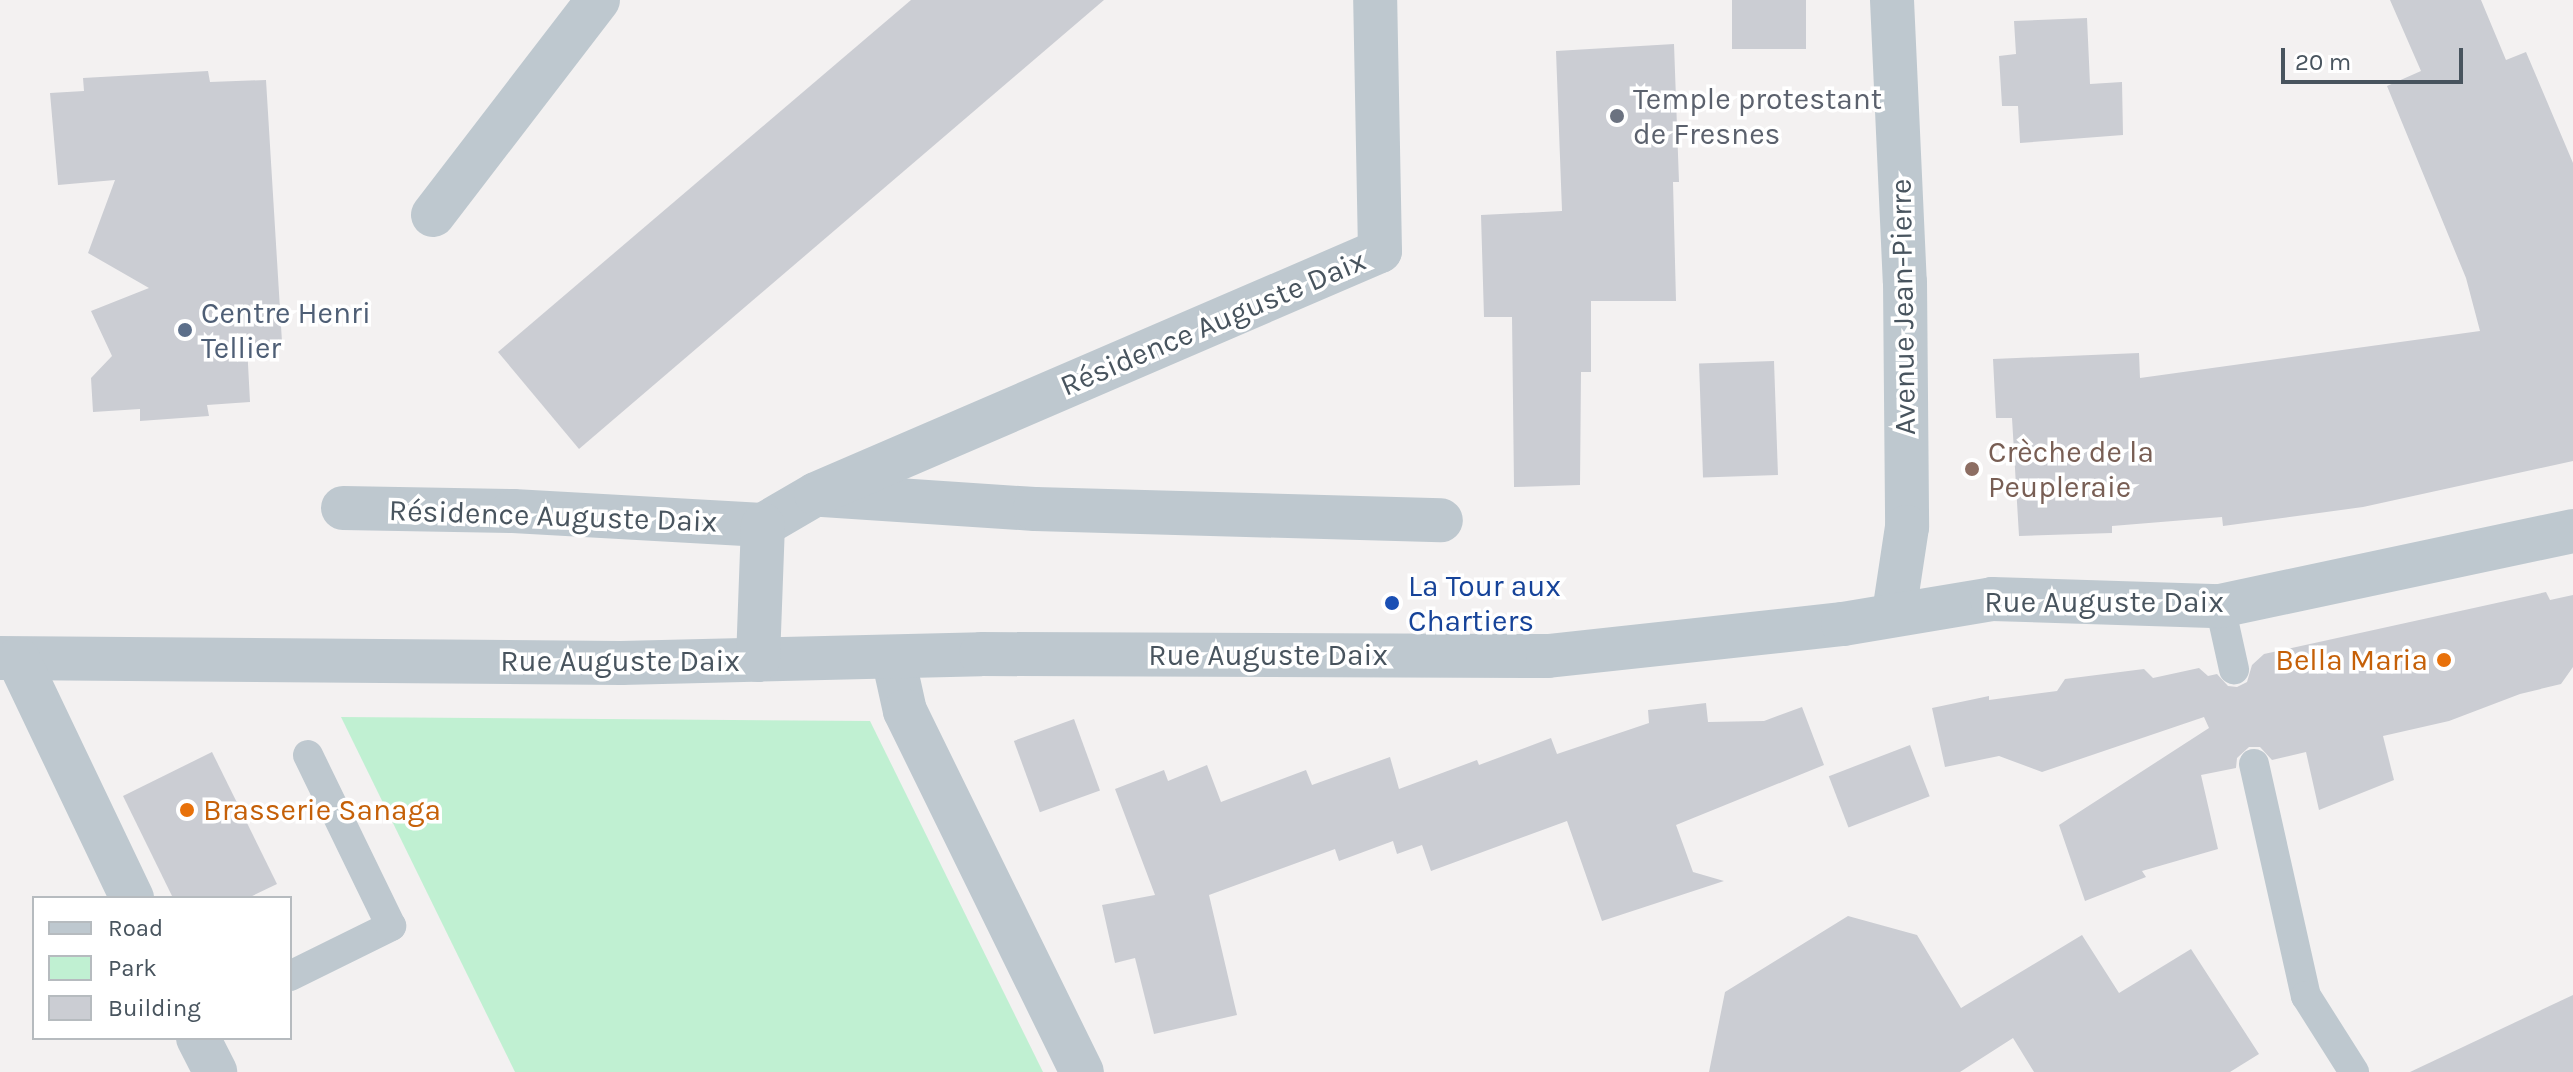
<!DOCTYPE html>
<html>
<head>
<meta charset="utf-8">
<style>
  body { margin:0 }
  #map { position:relative; width:2573px; height:1072px; overflow:hidden; background:#f3f1f1; font-family:Karla,sans-serif }
  div>[style] { position:absolute }
  .green>* { inset:0; background:#c0f0d2 }
  .building>* { inset:0; background:#cbcdd3; transform-origin:0 0 }
  .lane>* { height:30px; margin:-15px; padding:0 15px; transform-origin:15px; border-radius:15px; background:#bec8cf }
  .street>* { height:44px; margin:-22px; padding:0 22px; transform-origin:22px; border-radius:22px; background:#bec8cf }
  .dots>* { width:22px; height:22px; translate:-50% -50%; box-sizing:border-box; border:4px solid #fff; border-radius:50% }
  span { translate:-50% -50%; white-space:nowrap; text-align:center; line-height:1.15; -webkit-text-stroke:7px #fff; paint-order:stroke }
  .worship-label { font-size:30px; color:#5b616d }
  .left { translate:0 -50%; text-align:left }
  .street-label { font-size:30px; color:#48545e }
  .service-label { font-size:30px; color:#4e5e75 }
  .education-label { font-size:30px; color:#785e54 }
  .transit-label { font-size:30px; color:#164399 }
  .food-label { font-size:30px; color:#c56008 }
  .right { translate:-100% -50%; text-align:right }
  .legend { position:absolute; left:32px; top:896px; width:260px; height:144px; box-sizing:border-box; background:#fff; border:2px solid #b6bbbf; margin:0; padding:10px 14px; list-style:none; font-size:24px; color:#48545e }
  .legend li { display:flex; align-items:center; gap:16px; height:40px }
  .legend b { width:40px; border:2px solid #b6bbbf }
  .scale { position:absolute; left:2281px; top:48px; width:182px; height:36px; box-sizing:border-box; border:4px solid #48545e; border-top:0; padding-left:10px; font-size:24px; line-height:28px; white-space:nowrap; color:#48545e; -webkit-text-stroke:6px #fff; paint-order:stroke }
</style>
</head>
<body>
<div id="map">
  <div class="green">
    <div style="clip-path:polygon(341px 717px,870px 721px,1043px 1072px,515px 1072px)"></div>
  </div>
  <div class="building">
    <div style="clip-path:polygon(911px 0,1104px 0,579px 449px,498px 352px)"></div>
    <div style="left:1732px;top:0;width:74px;height:49px"></div>
    <div style="clip-path:polygon(2390px 0,2481px 0,2506px 60px,2526px 52px,2573px 163px,2573px 461px,2363px 507px,2223px 526px,2222px 517px,2112px 526px,2112px 533px,2019px 536px,2012px 418px,1996px 418px,1993px 359px,2139px 353px,2140px 378px,2480px 331px,2466px 278px,2387px 86px,2421px 71px)"></div>
    <div style="clip-path:polygon(2087px 18px,2090px 84px,2122px 82px,2123px 135px,2020px 143px,2018px 106px,2002px 106px,1999px 56px,2016px 54px,2014px 21px)"></div>
    <div style="clip-path:polygon(1674px 44px,1679px 182px,1673px 182px,1676px 301px,1591px 301px,1591px 372px,1581px 372px,1580px 485px,1514px 487px,1512px 317px,1484px 317px,1481px 215px,1562px 211px,1556px 51px)"></div>
    <div style="clip-path:polygon(208px 71px,210px 82px,266px 80px,282px 342px,247px 345px,250px 402px,207px 405px,209px 416px,140px 421px,140px 409px,93px 412px,91px 378px,112px 356px,91px 311px,149px 288px,88px 253px,115px 180px,58px 185px,50px 93px,84px 91px,83px 78px)"></div>
    <div style="left:1774px;top:361px;width:114px;height:75px;rotate:88deg"></div>
    <div style="clip-path:polygon(2546px 592px,2550px 600px,2573px 595px,2573px 667px,2561px 684px,2520px 694px,2449px 721px,2383px 736px,2394px 780px,2319px 810px,2306px 752px,2272px 760px,2260px 747px,2249px 747px,2237px 758px,2236px 768px,2201px 775px,2218px 849px,2142px 871px,2146px 877px,2085px 901px,2059px 825px,2209px 728px,2204px 717px,2042px 772px,1999px 756px,1945px 767px,1932px 708px,1989px 696px,1989px 700px,2057px 691px,2065px 679px,2144px 669px,2153px 678px,2199px 668px,2208px 676px,2217px 674px,2228px 686px,2237px 687px,2247px 682px,2252px 665px,2264px 654px)"></div>
    <div style="clip-path:polygon(1706px 703px,1708px 722px,1764px 721px,1802px 707px,1824px 765px,1676px 825px,1693px 872px,1724px 881px,1602px 921px,1567px 821px,1431px 871px,1422px 845px,1397px 854px,1393px 841px,1339px 861px,1335px 849px,1209px 895px,1237px 1015px,1154px 1034px,1135px 958px,1115px 963px,1102px 905px,1155px 895px,1115px 789px,1164px 770px,1168px 781px,1207px 765px,1221px 802px,1306px 770px,1312px 785px,1390px 757px,1399px 789px,1477px 760px,1479px 765px,1551px 738px,1557px 754px,1649px 723px,1648px 710px)"></div>
    <div style="left:1074px;top:719px;width:76px;height:64px;rotate:70deg"></div>
    <div style="left:1910px;top:745px;width:55px;height:87px;rotate:69deg"></div>
    <div style="clip-path:polygon(212px 752px,277px 884px,248px 898px,173px 898px,123px 796px)"></div>
    <div style="clip-path:polygon(1848px 916px,1917px 935px,1961px 1008px,2082px 935px,2119px 993px,2191px 949px,2259px 1054px,2230px 1072px,2034px 1072px,2013px 1038px,1960px 1072px,1709px 1072px,1725px 992px)"></div>
    <div style="clip-path:polygon(2573px 995px,2573px 1072px,2410px 1072px)"></div>
  </div>
  <div class="lane">
    <div style="left:2220px;top:606px;width:65px;rotate:77.5deg"></div>
    <div style="left:2254px;top:764px;width:238px;rotate:77.4deg"></div>
    <div style="left:2306px;top:996px;width:90px;rotate:57.7deg"></div>
    <div style="left:290px;top:976px;width:113px;rotate:-26.3deg"></div>
    <div style="left:391px;top:926px;width:190px;rotate:-115.9deg"></div>
  </div>
  <div class="street">
    <div style="left:1892px;top:0;width:282px;rotate:87.4deg"></div>
    <div style="left:1905px;top:282px;width:245px;rotate:89.5deg"></div>
    <div style="left:1907px;top:527px;width:87px;rotate:98.6deg"></div>
    <div style="left:433px;top:215px;width:271px;rotate:-52.5deg"></div>
    <div style="left:823px;top:495px;width:212px;rotate:3.8deg"></div>
    <div style="left:1035px;top:509px;width:406px;rotate:1.6deg"></div>
    <div style="left:343px;top:508px;width:170px;rotate:1deg"></div>
    <div style="left:513px;top:511px;width:250px;rotate:3.2deg"></div>
    <div style="left:763px;top:525px;width:61px;rotate:-30.3deg"></div>
    <div style="left:816px;top:494px;width:614px;rotate:-23.31deg"></div>
    <div style="left:1380px;top:251px;width:251px;rotate:-91.1deg"></div>
    <div style="left:893px;top:657px;width:55px;rotate:77.5deg"></div>
    <div style="left:905px;top:711px;width:402px;rotate:63.9deg"></div>
    <div style="left:0;top:658px;width:621px;rotate:0.46deg"></div>
    <div style="left:621px;top:663px;width:360px;rotate:-1.4deg"></div>
    <div style="left:981px;top:654px;width:567px;rotate:0.2deg"></div>
    <div style="left:1548px;top:656px;width:297px;rotate:-6.2deg"></div>
    <div style="left:1843px;top:624px;width:151px;rotate:-9.5deg"></div>
    <div style="left:1992px;top:599px;width:228px;rotate:1.8deg"></div>
    <div style="left:2220px;top:606px;width:361px;rotate:-12deg"></div>
    <div style="left:18px;top:659px;width:265px;rotate:64.5deg"></div>
    <div style="left:758px;top:660px;width:135px;rotate:-87.9deg"></div>
    <div style="left:198px;top:1038px;width:38px;rotate:63deg"></div>
  </div>
  <div class="dots">
    <div style="left:1617px;top:116px;background:#6b7280"></div>
    <div style="left:185px;top:330px;background:#5c6f8a"></div>
    <div style="left:1972px;top:469px;background:#8d6e63"></div>
    <div style="left:1392px;top:603px;background:#1a4fb4"></div>
    <div style="left:2444px;top:660px;background:#e8710a"></div>
    <div style="left:187px;top:810px;background:#e8710a"></div>
  </div>
  <div class="worship-label">
    <span class="left" style="left:1633px;top:116px">Temple protestant<br>de Fresnes</span>
  </div>
  <div class="street-label">
    <span style="left:1903px;top:307px;rotate:-91deg">Avenue Jean-Pierre</span>
    <span style="left:1213px;top:323px;rotate:-23deg">Résidence Auguste Daix</span>
    <span style="left:553px;top:516px;rotate:2deg">Résidence Auguste Daix</span>
    <span style="left:2104px;top:602px">Rue Auguste Daix</span>
    <span style="left:1268px;top:655px">Rue Auguste Daix</span>
    <span style="left:620px;top:661px">Rue Auguste Daix</span>
  </div>
  <div class="service-label">
    <span class="left" style="left:201px;top:330px">Centre Henri<br>Tellier</span>
  </div>
  <div class="education-label">
    <span class="left" style="left:1988px;top:469px">Crèche de la<br>Peupleraie</span>
  </div>
  <div class="transit-label">
    <span class="left" style="left:1408px;top:603px">La Tour aux<br>Chartiers</span>
  </div>
  <div class="food-label">
    <span class="right" style="left:2428px;top:660px">Bella Maria</span>
    <span class="left" style="left:203px;top:810px">Brasserie Sanaga</span>
  </div>
  <ul class="legend">
  <li><b style="height:10px;background:#bec8cf"></b>Road</li>
  <li><b style="height:22px;background:#c0f0d2"></b>Park</li>
  <li><b style="height:22px;background:#cbcdd3"></b>Building</li>
  </ul>
  <div class="scale">20 m</div>
</div>
</body>
</html>
